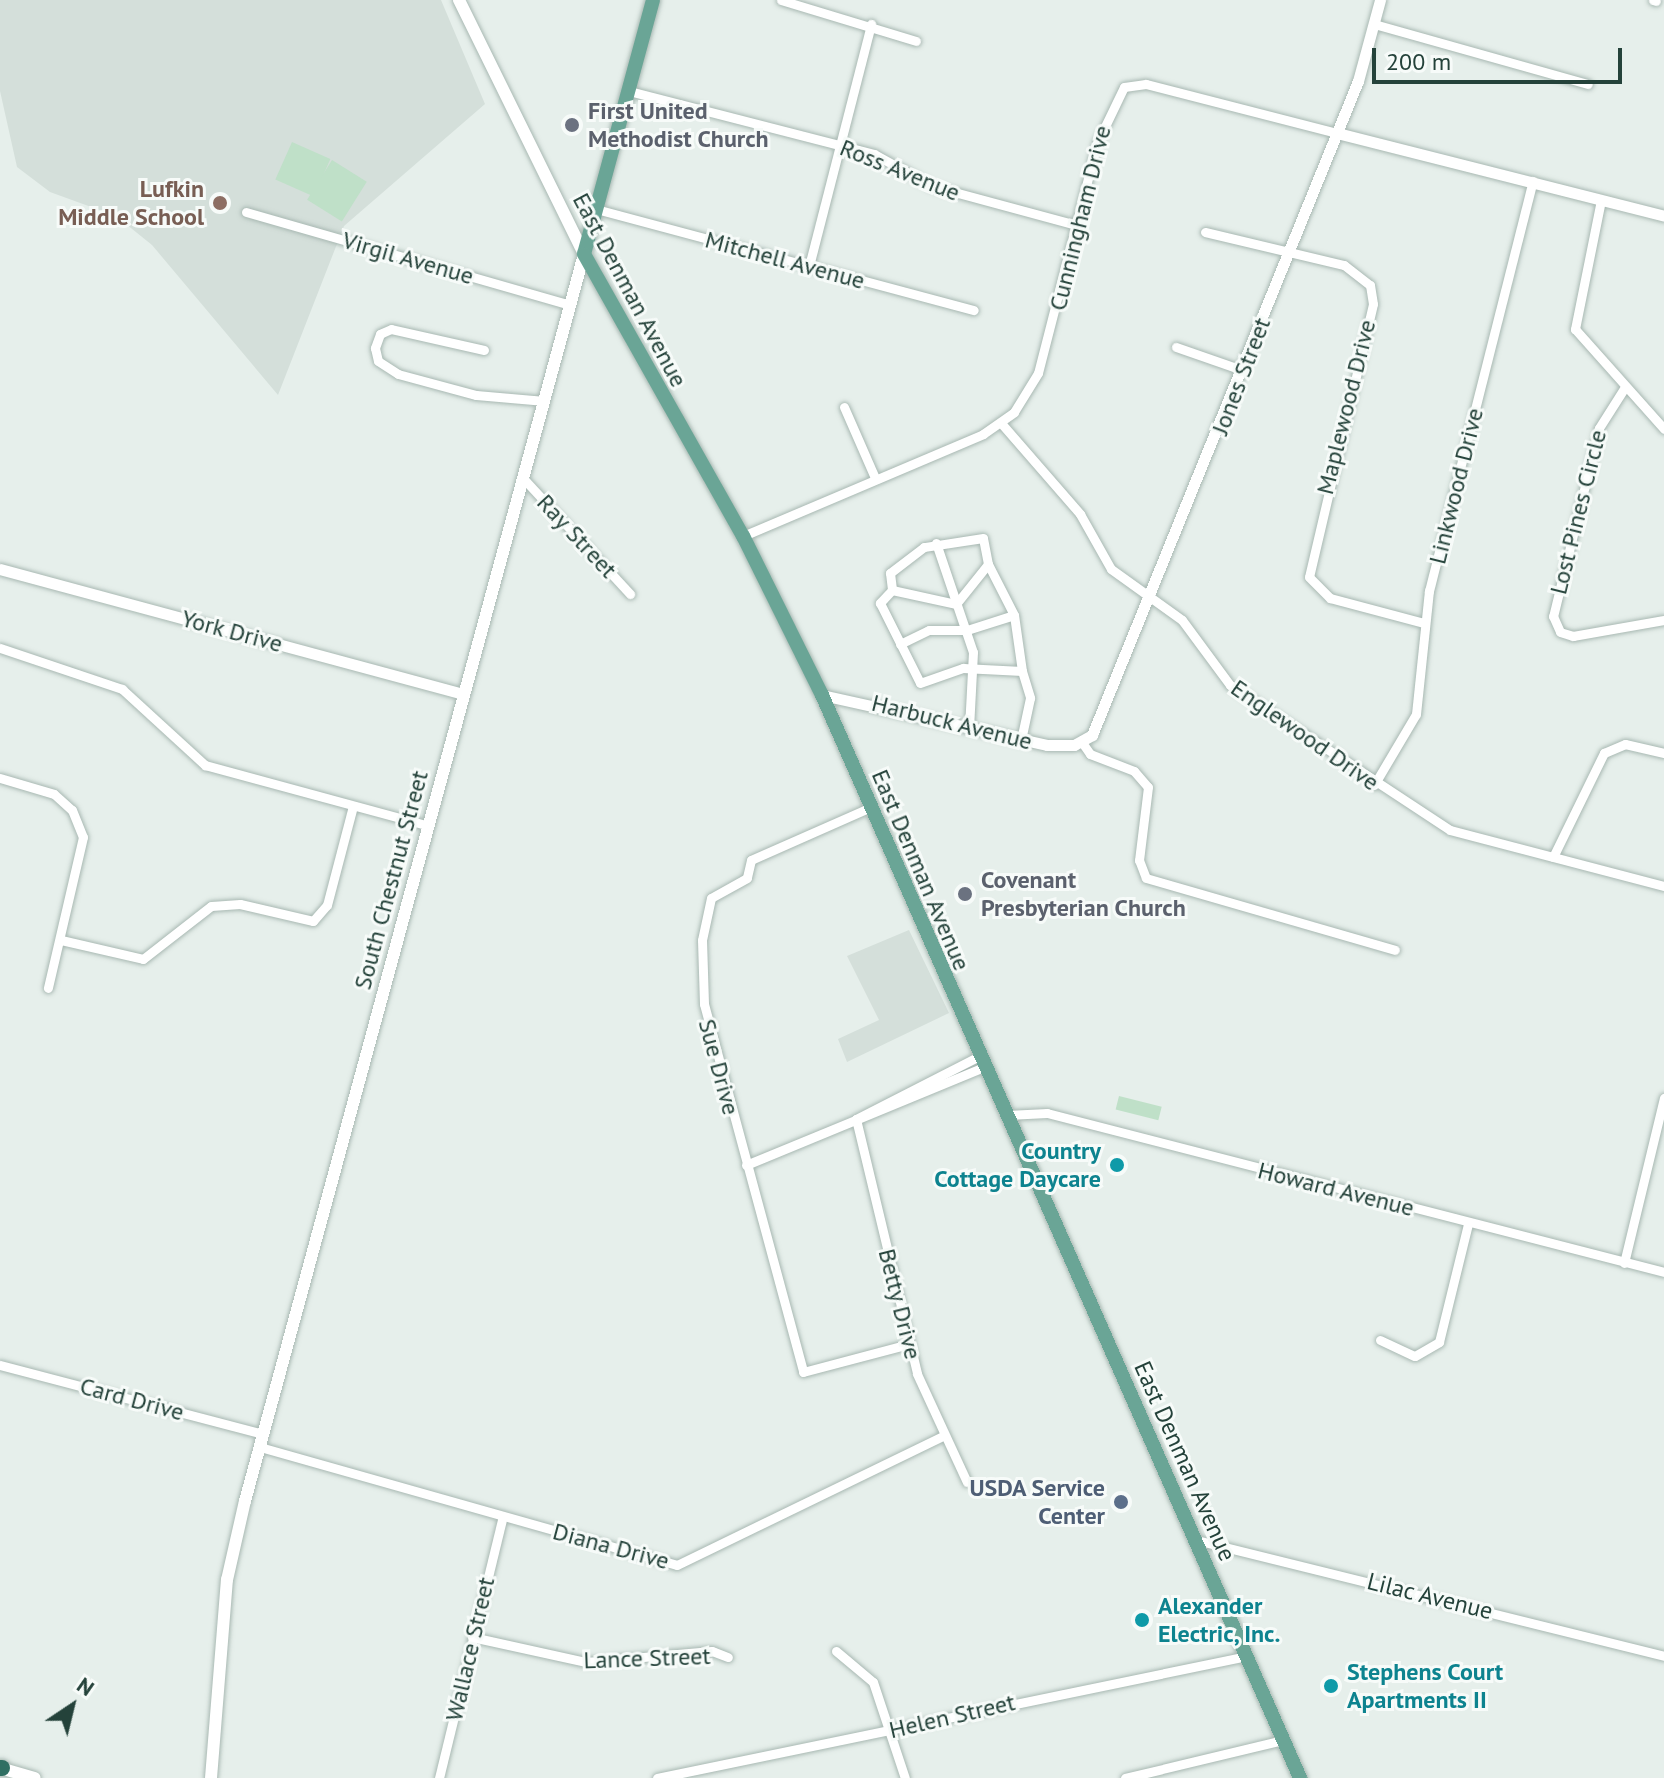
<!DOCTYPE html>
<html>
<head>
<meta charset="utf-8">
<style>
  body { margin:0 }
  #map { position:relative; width:1664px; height:1778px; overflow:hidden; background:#e6efeb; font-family:"PT Sans",sans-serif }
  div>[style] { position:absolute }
  .built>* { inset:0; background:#d4dfda }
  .green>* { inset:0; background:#bfe0c8; transform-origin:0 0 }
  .roads { filter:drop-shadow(0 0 2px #a8b8b2) drop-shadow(0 0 2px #a8b8b2) }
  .minor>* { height:9px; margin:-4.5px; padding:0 4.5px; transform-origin:4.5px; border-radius:4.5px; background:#fff }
  .tertiary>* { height:11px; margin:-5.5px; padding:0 5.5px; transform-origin:5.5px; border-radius:5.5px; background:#fff }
  .secondary>* { height:12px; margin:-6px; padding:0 6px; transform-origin:6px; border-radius:6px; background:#fff }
  .primary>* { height:14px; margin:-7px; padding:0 7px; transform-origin:7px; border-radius:7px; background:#6aa596 }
  .motorway>* { height:16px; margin:-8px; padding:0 8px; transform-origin:8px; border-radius:8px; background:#2f6f62 }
  .dots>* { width:22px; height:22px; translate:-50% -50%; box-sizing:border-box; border:4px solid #f7fbf9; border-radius:50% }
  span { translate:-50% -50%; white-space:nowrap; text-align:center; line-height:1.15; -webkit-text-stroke:6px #f7fbf9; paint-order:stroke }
  .worship-label { font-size:24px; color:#5b616d; font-weight:700 }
  .left { translate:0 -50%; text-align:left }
  .street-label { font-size:24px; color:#24423a }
  .education-label { font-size:24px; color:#785e54; font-weight:700 }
  .right { translate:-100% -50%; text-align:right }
  .culture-label { font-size:24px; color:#0d838f; font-weight:700 }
  .service-label { font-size:24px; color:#4e5e75; font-weight:700 }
  .north { position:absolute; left:32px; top:1666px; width:80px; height:80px; -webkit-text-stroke:6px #f7fbf9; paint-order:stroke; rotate:35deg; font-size:22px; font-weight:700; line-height:32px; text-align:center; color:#24423a }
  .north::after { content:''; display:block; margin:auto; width:28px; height:36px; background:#24423a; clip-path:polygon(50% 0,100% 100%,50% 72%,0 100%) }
  .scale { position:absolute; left:1372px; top:48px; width:250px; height:36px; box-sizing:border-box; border:4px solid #24423a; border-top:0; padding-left:10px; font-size:24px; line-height:28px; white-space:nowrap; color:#24423a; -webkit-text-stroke:6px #f7fbf9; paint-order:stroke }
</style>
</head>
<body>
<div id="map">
  <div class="built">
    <div style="clip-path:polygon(0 0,441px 0,485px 104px,344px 226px,278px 395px,152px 245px,116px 216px,50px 192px,17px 167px,0 91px)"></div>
    <div style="clip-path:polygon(909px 930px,949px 1013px,847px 1062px,838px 1039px,879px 1020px,847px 956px)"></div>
  </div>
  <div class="green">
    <div style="left:292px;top:142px;width:42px;height:41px;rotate:24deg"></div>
    <div style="left:332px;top:160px;width:41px;height:47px;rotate:32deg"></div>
    <div style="left:1119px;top:1096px;width:44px;height:14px;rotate:14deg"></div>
  </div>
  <div class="roads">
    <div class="minor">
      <div style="left:781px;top:0;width:141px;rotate:16.9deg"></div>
      <div style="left:1653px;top:0;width:3px;rotate:18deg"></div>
      <div style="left:1374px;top:24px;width:222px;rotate:15.7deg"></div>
      <div style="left:629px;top:91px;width:253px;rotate:14.4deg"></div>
      <div style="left:874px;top:154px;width:66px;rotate:28.9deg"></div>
      <div style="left:932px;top:186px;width:150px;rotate:15.1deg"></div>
      <div style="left:1601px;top:200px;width:132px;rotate:101.4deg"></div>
      <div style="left:1575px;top:329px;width:134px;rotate:48.3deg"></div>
      <div style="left:596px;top:209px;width:391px;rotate:15deg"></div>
      <div style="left:246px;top:212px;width:337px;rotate:16deg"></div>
      <div style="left:1205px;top:232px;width:143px;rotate:13.4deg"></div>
      <div style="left:1344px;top:265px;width:33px;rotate:38deg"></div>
      <div style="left:1370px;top:285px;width:19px;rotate:81deg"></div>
      <div style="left:1373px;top:304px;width:280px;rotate:103.2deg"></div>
      <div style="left:1309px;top:577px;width:30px;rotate:45deg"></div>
      <div style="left:1330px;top:598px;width:97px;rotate:14.9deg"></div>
      <div style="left:809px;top:266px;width:250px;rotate:-75.6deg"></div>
      <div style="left:1176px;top:347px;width:70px;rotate:19.2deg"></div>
      <div style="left:484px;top:350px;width:95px;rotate:-167.3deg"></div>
      <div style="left:391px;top:329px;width:12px;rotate:156deg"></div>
      <div style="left:380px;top:334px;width:15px;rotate:110deg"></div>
      <div style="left:375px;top:348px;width:13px;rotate:77deg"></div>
      <div style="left:378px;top:361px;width:24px;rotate:33deg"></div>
      <div style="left:398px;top:374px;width:81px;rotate:15.1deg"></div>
      <div style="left:476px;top:395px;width:69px;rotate:5deg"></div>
      <div style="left:1625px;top:387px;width:49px;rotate:122.4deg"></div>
      <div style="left:1599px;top:428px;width:194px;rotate:103.7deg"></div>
      <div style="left:1553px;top:616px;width:17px;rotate:66deg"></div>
      <div style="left:1560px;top:632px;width:14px;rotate:17deg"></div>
      <div style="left:1573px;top:636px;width:92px;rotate:-10deg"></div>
      <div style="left:844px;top:407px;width:77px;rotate:66.4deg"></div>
      <div style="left:1001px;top:423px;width:121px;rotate:49deg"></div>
      <div style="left:1080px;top:514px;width:63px;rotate:60.6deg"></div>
      <div style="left:1111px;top:569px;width:87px;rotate:35.7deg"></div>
      <div style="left:1182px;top:620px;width:81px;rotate:53.6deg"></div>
      <div style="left:1230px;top:685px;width:263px;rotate:33.4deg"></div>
      <div style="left:1450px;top:830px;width:221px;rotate:14.7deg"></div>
      <div style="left:523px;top:478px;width:158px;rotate:47.3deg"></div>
      <div style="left:743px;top:536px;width:261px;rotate:-23deg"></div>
      <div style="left:983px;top:434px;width:38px;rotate:-35deg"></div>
      <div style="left:1014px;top:412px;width:46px;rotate:-58.4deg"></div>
      <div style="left:1038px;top:373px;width:237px;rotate:-75.6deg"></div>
      <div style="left:1097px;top:143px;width:62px;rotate:-64.3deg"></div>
      <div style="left:1124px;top:87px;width:22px;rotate:-8deg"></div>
      <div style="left:1146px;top:84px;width:197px;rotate:14.4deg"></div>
      <div style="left:936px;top:543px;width:115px;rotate:71.3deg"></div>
      <div style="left:973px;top:652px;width:76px;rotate:93deg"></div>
      <div style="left:988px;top:564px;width:57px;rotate:63deg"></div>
      <div style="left:892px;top:590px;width:66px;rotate:12.3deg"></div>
      <div style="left:956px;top:604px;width:51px;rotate:-51.3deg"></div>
      <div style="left:988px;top:564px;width:26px;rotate:-101deg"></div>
      <div style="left:983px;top:538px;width:60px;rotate:171.3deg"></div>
      <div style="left:924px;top:547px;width:43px;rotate:142.6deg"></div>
      <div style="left:890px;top:573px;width:17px;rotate:83deg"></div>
      <div style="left:892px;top:590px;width:18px;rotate:133deg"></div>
      <div style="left:880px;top:603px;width:89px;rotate:63.4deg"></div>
      <div style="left:920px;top:683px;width:46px;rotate:-19.2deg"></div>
      <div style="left:963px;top:668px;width:59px;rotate:2.9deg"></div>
      <div style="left:1022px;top:671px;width:28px;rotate:73deg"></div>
      <div style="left:1030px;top:698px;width:43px;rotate:102.1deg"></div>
      <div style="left:900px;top:644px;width:32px;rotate:-26deg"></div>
      <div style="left:929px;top:630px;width:38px"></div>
      <div style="left:967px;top:630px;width:49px;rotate:-17.7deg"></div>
      <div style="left:1014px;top:615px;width:57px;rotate:81.9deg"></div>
      <div style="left:0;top:648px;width:129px;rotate:18.6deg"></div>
      <div style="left:122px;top:689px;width:113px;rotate:42.5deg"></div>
      <div style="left:205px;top:765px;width:232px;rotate:15.2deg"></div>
      <div style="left:1081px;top:741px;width:16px;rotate:55deg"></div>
      <div style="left:1090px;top:754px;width:47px;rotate:21.1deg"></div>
      <div style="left:1134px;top:771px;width:21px;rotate:49deg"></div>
      <div style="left:1148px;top:787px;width:74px;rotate:97deg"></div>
      <div style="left:1139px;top:860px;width:19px;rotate:69deg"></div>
      <div style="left:1146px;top:878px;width:259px;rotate:16.1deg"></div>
      <div style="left:0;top:778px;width:56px;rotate:16.5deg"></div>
      <div style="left:54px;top:794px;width:24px;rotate:42deg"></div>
      <div style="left:72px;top:810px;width:29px;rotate:68deg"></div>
      <div style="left:83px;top:837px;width:155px;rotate:103.1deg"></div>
      <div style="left:1374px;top:785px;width:82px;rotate:-59.4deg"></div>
      <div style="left:1416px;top:714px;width:124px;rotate:-84deg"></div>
      <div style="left:1429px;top:591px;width:423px;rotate:-75.8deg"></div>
      <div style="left:871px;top:807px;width:131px;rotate:156.2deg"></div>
      <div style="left:751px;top:860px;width:18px;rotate:103deg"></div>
      <div style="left:747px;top:878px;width:41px;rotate:150.9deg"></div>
      <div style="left:711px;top:898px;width:43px;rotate:102.1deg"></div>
      <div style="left:702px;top:940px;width:64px;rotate:88.2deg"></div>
      <div style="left:704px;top:1004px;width:381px;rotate:74.9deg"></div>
      <div style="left:803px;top:1372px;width:110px;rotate:-14.8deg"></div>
      <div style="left:1553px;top:857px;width:116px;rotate:-63.9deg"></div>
      <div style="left:1604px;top:753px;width:23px;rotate:-23deg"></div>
      <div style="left:1625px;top:744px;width:40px;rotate:13deg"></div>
      <div style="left:61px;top:940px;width:84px;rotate:13deg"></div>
      <div style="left:143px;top:959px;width:86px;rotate:-37.9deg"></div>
      <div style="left:211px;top:906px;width:29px;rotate:-4deg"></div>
      <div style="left:240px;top:904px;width:75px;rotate:13.1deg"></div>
      <div style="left:313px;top:921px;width:21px;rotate:-49deg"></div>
      <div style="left:327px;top:905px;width:102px;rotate:-75.3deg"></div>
      <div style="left:1007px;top:1115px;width:40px;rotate:-2.9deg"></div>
      <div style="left:1047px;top:1113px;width:637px;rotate:14.45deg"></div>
      <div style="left:856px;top:1119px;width:262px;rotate:76.5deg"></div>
      <div style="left:917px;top:1374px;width:119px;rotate:65.2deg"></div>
      <div style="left:856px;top:1119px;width:138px;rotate:-27.1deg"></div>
      <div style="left:746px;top:1165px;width:257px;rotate:-22.4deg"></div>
      <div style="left:1624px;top:1263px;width:170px;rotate:-76.4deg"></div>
      <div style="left:1380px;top:1340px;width:38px;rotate:25deg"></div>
      <div style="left:1415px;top:1356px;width:28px;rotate:-30deg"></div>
      <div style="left:1439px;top:1342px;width:122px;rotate:-76.2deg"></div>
      <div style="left:0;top:1365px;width:272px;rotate:14.7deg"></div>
      <div style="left:260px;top:1447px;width:433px;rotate:15.8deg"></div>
      <div style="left:677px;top:1565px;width:296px;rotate:-25.9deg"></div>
      <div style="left:1196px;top:1540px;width:482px;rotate:13.9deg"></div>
      <div style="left:472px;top:1637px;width:117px;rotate:12.4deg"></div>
      <div style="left:586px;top:1662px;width:126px;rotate:-5deg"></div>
      <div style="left:712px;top:1651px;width:17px;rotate:21deg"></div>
      <div style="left:836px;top:1651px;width:48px;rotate:40deg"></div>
      <div style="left:873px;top:1682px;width:101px;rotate:71.6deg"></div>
      <div style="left:439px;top:1778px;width:266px;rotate:-76.3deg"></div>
      <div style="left:657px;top:1778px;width:602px;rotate:-11.68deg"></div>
      <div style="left:1125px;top:1778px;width:163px;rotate:-13.5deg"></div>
    </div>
    <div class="tertiary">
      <div style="left:1337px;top:133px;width:337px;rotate:14.2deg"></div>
      <div style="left:0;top:569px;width:480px;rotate:15.1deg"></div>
      <div style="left:822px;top:695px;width:230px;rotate:12.5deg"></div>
      <div style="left:1047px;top:745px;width:27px"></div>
      <div style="left:1074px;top:745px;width:21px;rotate:-29deg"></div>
      <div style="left:1092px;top:735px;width:706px;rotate:-67.87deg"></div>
      <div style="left:1358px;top:81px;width:84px;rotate:-74.8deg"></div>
    </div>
    <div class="secondary">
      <div style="left:0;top:1768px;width:36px;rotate:16deg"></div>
      <div style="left:211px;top:1778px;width:199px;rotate:-85.4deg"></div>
      <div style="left:227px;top:1580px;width:81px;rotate:-77.2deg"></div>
      <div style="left:245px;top:1501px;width:1292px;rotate:-74.79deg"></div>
      <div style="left:584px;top:254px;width:283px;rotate:-116.2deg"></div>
    </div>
    <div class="primary">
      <div style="left:653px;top:0;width:263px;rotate:105.2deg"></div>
      <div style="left:584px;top:254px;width:324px;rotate:60.6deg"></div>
      <div style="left:743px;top:536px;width:178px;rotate:63.6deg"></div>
      <div style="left:822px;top:695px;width:1184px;rotate:66.18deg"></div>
    </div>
    <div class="motorway">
      <div style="left:0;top:1768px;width:2px"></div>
    </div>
  </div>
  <div class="dots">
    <div style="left:572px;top:125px;background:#6b7280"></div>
    <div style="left:220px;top:203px;background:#8d6e63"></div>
    <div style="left:965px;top:894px;background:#6b7280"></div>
    <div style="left:1117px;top:1165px;background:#0f9aa8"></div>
    <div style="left:1121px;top:1502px;background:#5c6f8a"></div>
    <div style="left:1142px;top:1620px;background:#0f9aa8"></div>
    <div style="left:1331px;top:1686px;background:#0f9aa8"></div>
  </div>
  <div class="worship-label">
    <span class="left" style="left:588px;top:125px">First United<br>Methodist Church</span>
    <span class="left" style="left:981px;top:894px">Covenant<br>Presbyterian Church</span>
  </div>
  <div class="street-label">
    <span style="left:900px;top:170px;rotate:22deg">Ross Avenue</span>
    <span style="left:1080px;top:218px;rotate:-76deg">Cunningham Drive</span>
    <span style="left:408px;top:258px;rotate:16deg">Virgil Avenue</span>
    <span style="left:785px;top:260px;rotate:15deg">Mitchell Avenue</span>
    <span style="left:630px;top:290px;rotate:62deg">East Denman Avenue</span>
    <span style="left:1241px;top:376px;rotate:-69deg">Jones Street</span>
    <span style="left:1346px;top:407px;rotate:-76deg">Maplewood Drive</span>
    <span style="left:1456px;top:486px;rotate:-76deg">Linkwood Drive</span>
    <span style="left:1578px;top:512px;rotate:-76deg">Lost Pines Circle</span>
    <span style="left:577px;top:536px;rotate:47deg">Ray Street</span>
    <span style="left:232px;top:631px;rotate:15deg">York Drive</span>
    <span style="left:952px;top:722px;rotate:14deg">Harbuck Avenue</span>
    <span style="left:1305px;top:735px;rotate:35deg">Englewood Drive</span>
    <span style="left:921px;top:870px;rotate:67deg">East Denman Avenue</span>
    <span style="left:391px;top:880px;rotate:-75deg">South Chestnut Street</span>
    <span style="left:719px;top:1067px;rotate:75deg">Sue Drive</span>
    <span style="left:1336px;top:1189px;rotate:14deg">Howard Avenue</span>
    <span style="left:900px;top:1304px;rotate:76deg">Betty Drive</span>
    <span style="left:132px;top:1399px;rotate:15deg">Card Drive</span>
    <span style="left:1185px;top:1461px;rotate:66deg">East Denman Avenue</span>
    <span style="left:611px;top:1546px;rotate:15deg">Diana Drive</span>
    <span style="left:1430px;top:1596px;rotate:14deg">Lilac Avenue</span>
    <span style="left:470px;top:1649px;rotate:-77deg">Wallace Street</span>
    <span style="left:647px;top:1658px;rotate:-2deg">Lance Street</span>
    <span style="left:952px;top:1716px;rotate:-13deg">Helen Street</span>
  </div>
  <div class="education-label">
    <span class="right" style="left:204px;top:203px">Lufkin<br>Middle School</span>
  </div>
  <div class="culture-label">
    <span class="right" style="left:1101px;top:1165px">Country<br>Cottage Daycare</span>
    <span class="left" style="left:1158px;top:1620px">Alexander<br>Electric, Inc.</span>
    <span class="left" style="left:1347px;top:1686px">Stephens Court<br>Apartments II</span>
  </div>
  <div class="service-label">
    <span class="right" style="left:1105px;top:1502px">USDA Service<br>Center</span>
  </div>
  <div class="north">N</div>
  <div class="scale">200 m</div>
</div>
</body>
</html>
